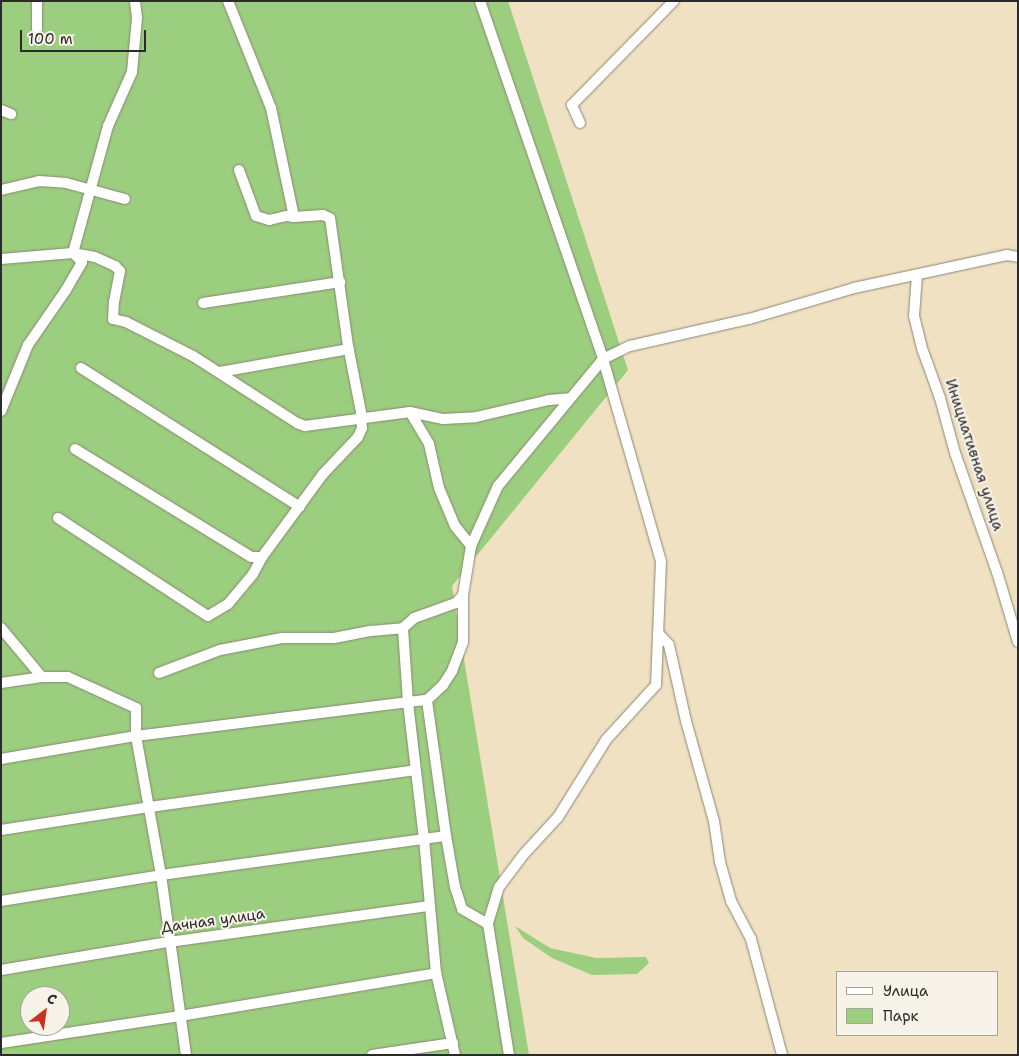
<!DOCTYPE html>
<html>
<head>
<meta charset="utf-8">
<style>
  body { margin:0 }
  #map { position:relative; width:1019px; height:1056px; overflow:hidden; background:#efe1c2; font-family:"Shantell Sans",sans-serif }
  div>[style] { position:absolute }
  .green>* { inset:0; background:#9bce7e }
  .roads { filter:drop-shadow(0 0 1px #8d8676) drop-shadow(0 0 1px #8d8676) }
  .minor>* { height:10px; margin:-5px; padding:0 5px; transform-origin:5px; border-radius:5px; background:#fff }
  span { translate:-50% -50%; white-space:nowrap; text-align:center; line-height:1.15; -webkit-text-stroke:4px #f7f3e8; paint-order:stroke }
  .street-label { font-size:15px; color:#2b2b2b }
  .frame { position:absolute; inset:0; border:2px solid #2b2b2b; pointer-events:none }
  .legend { position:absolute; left:836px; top:971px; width:162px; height:65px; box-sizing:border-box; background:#f7f3e8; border:1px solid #a5a39c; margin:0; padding:6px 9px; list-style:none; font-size:15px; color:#2b2b2b }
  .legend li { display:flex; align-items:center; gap:10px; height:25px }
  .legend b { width:25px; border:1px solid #a5a39c }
  .north { position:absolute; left:20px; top:986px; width:50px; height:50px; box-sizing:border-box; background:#f7f3e8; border:1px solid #a5a39c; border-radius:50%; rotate:30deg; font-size:14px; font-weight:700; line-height:20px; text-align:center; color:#2b2b2b }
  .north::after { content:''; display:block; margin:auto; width:18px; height:22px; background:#c8321e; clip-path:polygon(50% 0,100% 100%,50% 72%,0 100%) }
  .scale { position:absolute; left:20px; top:30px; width:126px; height:22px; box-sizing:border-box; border:2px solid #2b2b2b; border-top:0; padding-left:6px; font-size:15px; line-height:18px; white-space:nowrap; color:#2b2b2b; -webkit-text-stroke:4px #f7f3e8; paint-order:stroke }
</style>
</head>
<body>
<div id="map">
  <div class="green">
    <div style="clip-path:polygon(evenodd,1px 1px,508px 1px,628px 370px,452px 586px,529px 1055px,1px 1055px,1px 1px,30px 996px,60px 996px,60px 1026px,30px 1026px,30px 996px)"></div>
    <div style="clip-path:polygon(515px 926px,550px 948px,596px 958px,646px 957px,649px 963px,637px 974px,592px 975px,552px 958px,523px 938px)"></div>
  </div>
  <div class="roads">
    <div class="minor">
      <div style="left:37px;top:1px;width:28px;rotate:90deg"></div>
      <div style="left:480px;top:1px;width:379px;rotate:71deg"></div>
      <div style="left:603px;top:359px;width:210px;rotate:74deg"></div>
      <div style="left:661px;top:561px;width:124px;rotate:92.3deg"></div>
      <div style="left:656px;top:685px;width:74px;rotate:132.3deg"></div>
      <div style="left:606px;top:740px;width:91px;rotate:121.9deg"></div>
      <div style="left:558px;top:817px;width:50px;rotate:132.6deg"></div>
      <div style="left:524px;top:854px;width:41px;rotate:127.1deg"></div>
      <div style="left:499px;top:887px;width:39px;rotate:107deg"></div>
      <div style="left:488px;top:924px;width:133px;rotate:80.9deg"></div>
      <div style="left:1px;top:110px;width:11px;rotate:22deg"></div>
      <div style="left:580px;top:123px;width:20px;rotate:-114deg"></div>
      <div style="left:572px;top:105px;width:146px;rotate:-45.6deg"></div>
      <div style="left:239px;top:170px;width:49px;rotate:69.7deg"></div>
      <div style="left:256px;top:216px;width:14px;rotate:17deg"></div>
      <div style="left:269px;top:220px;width:18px;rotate:-13deg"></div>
      <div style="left:287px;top:216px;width:7px;rotate:8deg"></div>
      <div style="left:1px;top:190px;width:39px;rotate:-13deg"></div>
      <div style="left:39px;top:181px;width:27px;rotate:4deg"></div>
      <div style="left:66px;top:183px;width:61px;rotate:15.2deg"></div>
      <div style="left:1px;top:259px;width:72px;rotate:-4.8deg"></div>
      <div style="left:73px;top:253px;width:22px;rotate:10deg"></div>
      <div style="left:95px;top:257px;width:22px;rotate:24deg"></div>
      <div style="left:115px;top:266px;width:7px;rotate:45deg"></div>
      <div style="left:120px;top:271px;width:31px;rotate:101deg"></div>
      <div style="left:114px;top:301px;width:18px;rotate:93deg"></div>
      <div style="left:113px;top:319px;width:13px;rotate:13deg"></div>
      <div style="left:126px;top:322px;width:75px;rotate:26.9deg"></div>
      <div style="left:193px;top:356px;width:124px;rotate:32.8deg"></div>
      <div style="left:297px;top:423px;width:9px;rotate:21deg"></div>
      <div style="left:305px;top:426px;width:106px;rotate:-7.6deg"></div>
      <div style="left:410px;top:412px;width:34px;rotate:12deg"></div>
      <div style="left:443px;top:419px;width:33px;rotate:-3deg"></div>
      <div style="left:476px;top:417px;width:75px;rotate:-13.1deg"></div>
      <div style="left:549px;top:400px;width:21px;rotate:-5deg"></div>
      <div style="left:917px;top:275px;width:41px;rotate:94.2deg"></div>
      <div style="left:914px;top:316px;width:36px;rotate:76deg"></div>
      <div style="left:923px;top:351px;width:50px;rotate:70.1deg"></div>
      <div style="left:940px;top:398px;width:57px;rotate:74.7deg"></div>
      <div style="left:955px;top:453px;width:126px;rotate:70.6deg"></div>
      <div style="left:997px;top:572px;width:73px;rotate:73.3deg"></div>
      <div style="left:203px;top:303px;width:139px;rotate:-8.7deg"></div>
      <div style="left:81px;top:368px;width:259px;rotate:32.4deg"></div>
      <div style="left:220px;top:372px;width:131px;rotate:-10.1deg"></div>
      <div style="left:1px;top:411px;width:71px;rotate:-67.8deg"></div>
      <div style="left:28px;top:345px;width:67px;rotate:-55.4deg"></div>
      <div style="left:66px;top:290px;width:32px;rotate:-60deg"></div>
      <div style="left:82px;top:262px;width:13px;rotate:-135deg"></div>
      <div style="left:73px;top:253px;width:132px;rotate:-74.6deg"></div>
      <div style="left:108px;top:126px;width:59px;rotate:-66deg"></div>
      <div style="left:132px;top:72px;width:54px;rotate:-84.7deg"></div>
      <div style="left:137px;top:18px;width:17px;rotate:-97deg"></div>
      <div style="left:410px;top:412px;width:37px;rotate:59deg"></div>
      <div style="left:429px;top:444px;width:45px;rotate:77.2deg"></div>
      <div style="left:439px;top:488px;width:41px;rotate:67.2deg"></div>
      <div style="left:455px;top:526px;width:26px;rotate:51deg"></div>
      <div style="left:75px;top:449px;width:206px;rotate:31.5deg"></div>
      <div style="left:251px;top:557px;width:11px"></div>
      <div style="left:262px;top:557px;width:103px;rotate:-53.7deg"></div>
      <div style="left:323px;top:474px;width:51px;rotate:-46.6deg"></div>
      <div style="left:358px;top:437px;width:10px;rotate:-66deg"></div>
      <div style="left:362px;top:428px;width:16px;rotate:-94deg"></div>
      <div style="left:361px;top:412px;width:67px;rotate:-101.1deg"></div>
      <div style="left:348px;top:346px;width:129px;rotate:-98deg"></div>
      <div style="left:330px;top:218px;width:8px;rotate:-157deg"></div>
      <div style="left:323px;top:215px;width:29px;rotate:176deg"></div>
      <div style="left:294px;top:217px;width:111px;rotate:-101.9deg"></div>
      <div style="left:271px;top:108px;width:115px;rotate:-111.9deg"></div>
      <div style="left:58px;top:518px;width:179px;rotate:33.2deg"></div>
      <div style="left:208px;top:616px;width:23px;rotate:-31deg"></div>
      <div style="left:228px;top:604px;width:39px;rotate:-50deg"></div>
      <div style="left:253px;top:574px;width:19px;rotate:-62deg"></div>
      <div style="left:1px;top:628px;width:64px;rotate:50.1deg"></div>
      <div style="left:42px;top:677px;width:26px"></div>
      <div style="left:68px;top:677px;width:75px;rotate:24.5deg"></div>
      <div style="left:136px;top:708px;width:28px;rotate:90deg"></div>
      <div style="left:136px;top:736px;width:141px;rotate:79.8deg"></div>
      <div style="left:161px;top:875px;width:182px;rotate:82.1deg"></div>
      <div style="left:658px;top:633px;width:16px;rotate:47deg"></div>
      <div style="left:669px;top:645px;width:78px;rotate:77.4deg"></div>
      <div style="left:686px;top:721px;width:104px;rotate:74.4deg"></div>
      <div style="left:714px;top:821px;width:41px;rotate:81.7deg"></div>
      <div style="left:720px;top:862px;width:41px;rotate:74.2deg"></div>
      <div style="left:731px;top:901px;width:43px;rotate:62.2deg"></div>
      <div style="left:751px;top:939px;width:120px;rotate:75deg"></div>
      <div style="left:159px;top:673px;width:65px;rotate:-20.7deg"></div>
      <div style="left:220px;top:650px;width:63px;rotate:-11deg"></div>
      <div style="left:282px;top:638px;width:52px"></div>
      <div style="left:334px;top:638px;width:38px;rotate:-11deg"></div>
      <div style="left:371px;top:631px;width:32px;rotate:-5deg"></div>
      <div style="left:1px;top:683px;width:41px;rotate:-8.3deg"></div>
      <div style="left:1px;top:759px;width:137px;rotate:-9.7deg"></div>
      <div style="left:136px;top:736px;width:293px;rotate:-7.1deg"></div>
      <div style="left:427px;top:700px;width:22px;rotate:-43deg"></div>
      <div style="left:443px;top:685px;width:17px;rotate:-57deg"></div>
      <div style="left:452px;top:671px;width:31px;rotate:-69deg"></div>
      <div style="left:463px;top:642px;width:47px;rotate:-90deg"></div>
      <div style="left:1px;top:830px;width:151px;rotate:-8.8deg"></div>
      <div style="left:150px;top:807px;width:268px;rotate:-7.9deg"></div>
      <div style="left:446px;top:836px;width:52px;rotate:80deg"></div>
      <div style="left:455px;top:887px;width:23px;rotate:72deg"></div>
      <div style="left:462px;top:909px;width:30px;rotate:30deg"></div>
      <div style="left:1px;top:901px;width:162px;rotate:-9.2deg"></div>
      <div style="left:161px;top:875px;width:288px;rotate:-7.8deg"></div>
      <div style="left:446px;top:836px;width:137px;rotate:-98deg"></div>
      <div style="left:1px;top:970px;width:170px;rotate:-9.5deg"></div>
      <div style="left:169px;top:942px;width:263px;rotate:-7.9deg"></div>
      <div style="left:1px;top:1043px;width:181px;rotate:-8.6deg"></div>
      <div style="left:180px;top:1016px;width:260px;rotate:-9.5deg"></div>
      <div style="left:372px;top:1055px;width:82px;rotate:-8.4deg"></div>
      <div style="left:455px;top:1055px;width:84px;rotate:-103deg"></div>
      <div style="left:436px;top:973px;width:135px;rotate:-95.1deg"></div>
      <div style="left:424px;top:839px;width:138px;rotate:-96.7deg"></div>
      <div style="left:408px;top:702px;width:74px;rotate:-93.9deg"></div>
      <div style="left:403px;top:628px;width:15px;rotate:-42deg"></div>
      <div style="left:414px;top:618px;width:45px;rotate:-19.7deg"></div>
      <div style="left:456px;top:603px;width:11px;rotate:-49deg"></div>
      <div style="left:463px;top:595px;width:50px;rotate:-80.7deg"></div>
      <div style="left:471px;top:546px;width:66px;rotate:-65.8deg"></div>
      <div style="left:498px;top:486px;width:165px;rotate:-50.4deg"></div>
      <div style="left:603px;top:359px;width:30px;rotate:-26deg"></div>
      <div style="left:630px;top:346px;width:122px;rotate:-12.8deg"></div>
      <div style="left:749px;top:319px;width:109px;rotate:-16.4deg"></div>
      <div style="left:854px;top:288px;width:156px;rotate:-12.2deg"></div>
      <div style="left:1006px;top:255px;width:12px;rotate:9deg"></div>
    </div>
  </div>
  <div class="street-label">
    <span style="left:974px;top:455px;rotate:72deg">Инициативная улица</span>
    <span style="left:213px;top:921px;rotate:-8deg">Дачная улица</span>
  </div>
  <div class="frame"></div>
  <ul class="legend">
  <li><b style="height:6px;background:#fff"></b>Улица</li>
  <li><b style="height:14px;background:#9bce7e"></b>Парк</li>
  </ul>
  <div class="north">С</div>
  <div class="scale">100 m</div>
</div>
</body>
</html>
